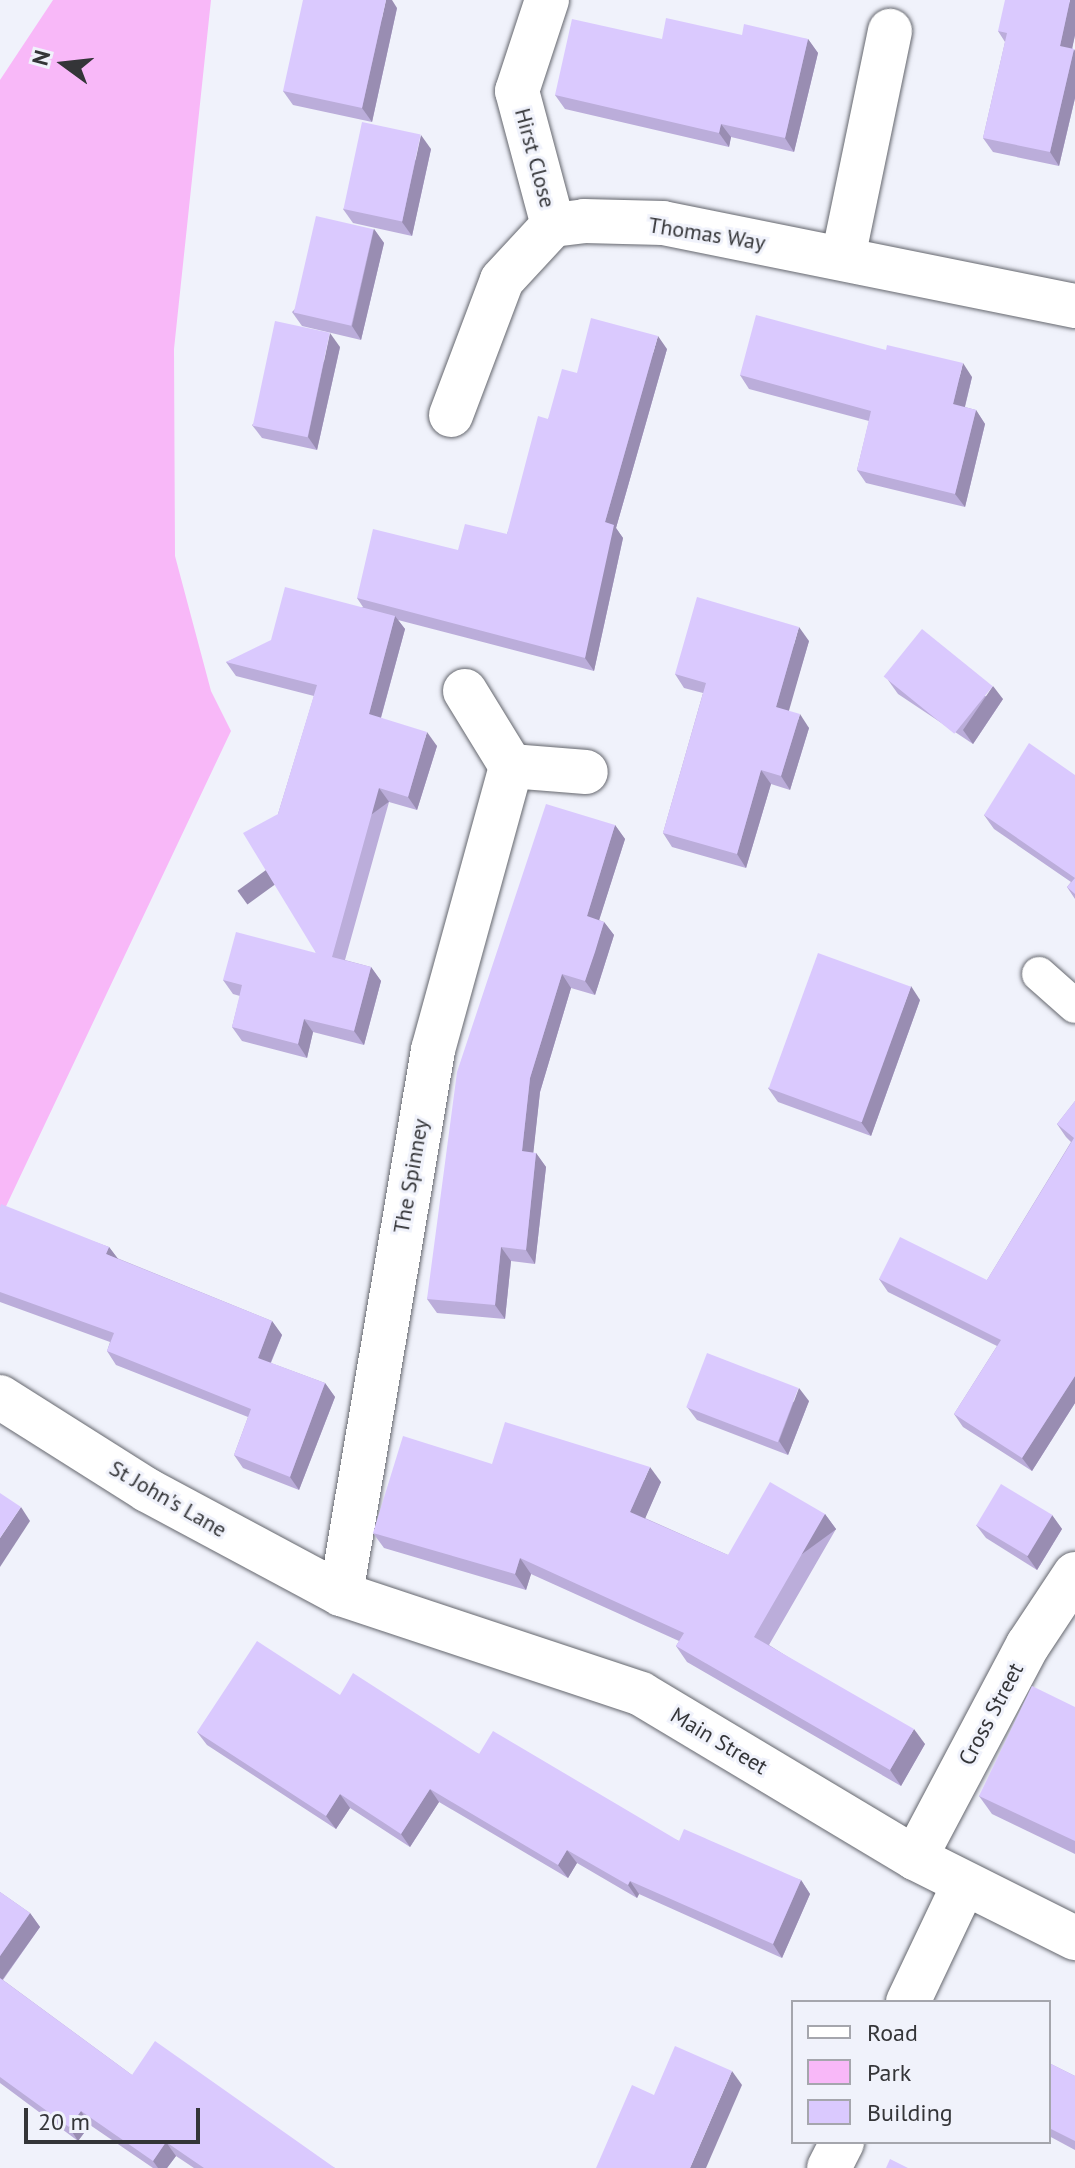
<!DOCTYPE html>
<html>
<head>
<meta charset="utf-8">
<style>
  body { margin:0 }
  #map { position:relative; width:1075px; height:2168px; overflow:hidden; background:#f0f2fb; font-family:"PT Sans",sans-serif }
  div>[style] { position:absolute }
  .green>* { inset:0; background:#f8b8f8 }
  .roads { filter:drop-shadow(0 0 2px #65676e) drop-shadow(0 0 2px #65676e) }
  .lane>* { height:34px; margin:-17px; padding:0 17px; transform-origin:17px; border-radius:17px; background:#fff }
  .street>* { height:44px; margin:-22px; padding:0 22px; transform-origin:22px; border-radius:22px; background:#fff }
  .wall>* { inset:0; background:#bbadda }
  .shaded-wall>* { inset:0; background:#998db2; transform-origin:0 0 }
  .building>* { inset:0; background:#dac9fe; transform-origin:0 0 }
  span { translate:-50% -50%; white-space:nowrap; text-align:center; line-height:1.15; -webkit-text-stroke:6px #f0f2fb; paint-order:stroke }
  .street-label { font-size:22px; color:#343538 }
  .legend { position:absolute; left:791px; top:2000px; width:260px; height:144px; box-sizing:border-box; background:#f0f2fb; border:2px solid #a5a6ad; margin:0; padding:10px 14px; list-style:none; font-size:24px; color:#343538 }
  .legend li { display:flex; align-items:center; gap:16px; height:40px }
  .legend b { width:40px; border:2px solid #a5a6ad }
  .north { position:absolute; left:24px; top:24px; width:80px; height:80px; -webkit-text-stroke:6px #f0f2fb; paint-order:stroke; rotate:285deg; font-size:22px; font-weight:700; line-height:32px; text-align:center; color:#343538 }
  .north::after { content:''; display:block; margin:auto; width:28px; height:36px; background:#343538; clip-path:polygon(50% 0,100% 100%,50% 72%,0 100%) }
  .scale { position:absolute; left:24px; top:2108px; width:176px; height:36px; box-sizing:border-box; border:4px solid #343538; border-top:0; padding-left:10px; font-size:24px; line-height:28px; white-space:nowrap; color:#343538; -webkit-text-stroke:6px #f0f2fb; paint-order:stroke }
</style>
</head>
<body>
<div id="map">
  <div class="green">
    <div style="clip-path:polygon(53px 0,211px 0,174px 349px,175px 556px,211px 691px,231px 731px,0 1219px,0 80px)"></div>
  </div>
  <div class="roads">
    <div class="lane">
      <div style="left:1039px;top:974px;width:48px;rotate:41.6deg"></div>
    </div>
    <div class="street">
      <div style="left:547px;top:0;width:96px;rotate:108.2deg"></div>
      <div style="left:517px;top:91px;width:139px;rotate:75deg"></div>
      <div style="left:843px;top:258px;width:232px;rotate:-78.3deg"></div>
      <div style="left:451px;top:415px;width:144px;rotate:-69.3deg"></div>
      <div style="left:502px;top:280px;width:75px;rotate:-47.2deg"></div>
      <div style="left:553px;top:225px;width:31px;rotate:-7deg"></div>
      <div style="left:584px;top:221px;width:79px;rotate:1.5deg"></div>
      <div style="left:663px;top:223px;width:420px;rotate:11.4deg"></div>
      <div style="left:465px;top:691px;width:88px;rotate:58.5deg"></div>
      <div style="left:511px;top:766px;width:75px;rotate:4.6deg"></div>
      <div style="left:0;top:1397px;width:174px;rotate:32.3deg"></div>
      <div style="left:147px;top:1490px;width:220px;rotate:28.2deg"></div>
      <div style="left:341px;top:1594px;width:316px;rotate:18.4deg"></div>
      <div style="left:641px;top:1694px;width:319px;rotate:30.9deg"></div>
      <div style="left:915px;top:1858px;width:179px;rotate:26.6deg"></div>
      <div style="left:341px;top:1594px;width:552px;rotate:-80.4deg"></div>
      <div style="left:433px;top:1050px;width:295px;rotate:-74.6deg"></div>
      <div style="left:915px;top:1858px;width:241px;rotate:-62.1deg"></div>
      <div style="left:1028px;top:1645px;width:85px;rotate:-56.5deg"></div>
      <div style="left:908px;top:2002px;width:131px;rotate:-64.6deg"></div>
      <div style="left:829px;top:2168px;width:29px;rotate:-63deg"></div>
    </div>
  </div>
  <div class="wall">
    <div style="clip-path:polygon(1075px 0,1075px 35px,1072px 48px,1075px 51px,1075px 98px,1059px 166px,993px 152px,983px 138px,1005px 42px,998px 31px)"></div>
    <div style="clip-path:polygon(397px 8px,372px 122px,293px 105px,283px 91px)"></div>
    <div style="clip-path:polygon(742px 35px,808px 39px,818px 53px,794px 152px,731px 137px,729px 147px,565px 109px,555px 95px,662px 39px)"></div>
    <div style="clip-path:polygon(431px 149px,412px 236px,353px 223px,343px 209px)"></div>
    <div style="clip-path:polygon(374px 229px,384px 243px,361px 340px,302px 326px,292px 312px)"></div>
    <div style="clip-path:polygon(340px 347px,317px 450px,262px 438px,252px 425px)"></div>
    <div style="clip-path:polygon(667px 349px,616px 528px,623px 538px,594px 671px,398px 620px,405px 629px,381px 718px,437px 746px,417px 810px,389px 802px,345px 960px,371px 967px,381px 981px,364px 1045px,313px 1032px,307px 1058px,242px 1041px,232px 1027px,240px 996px,233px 994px,223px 980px,316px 953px,278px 814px,314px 696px,236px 676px,226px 662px,363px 607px,357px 598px,458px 550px,507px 534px,548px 419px,577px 373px)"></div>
    <div style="clip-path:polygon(740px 375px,972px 377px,965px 407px,976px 410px,985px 424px,965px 507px,866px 483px,857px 470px,869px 421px,749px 389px)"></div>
    <div style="clip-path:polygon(809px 641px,788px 711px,809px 728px,790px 790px,771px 784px,746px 868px,672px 847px,663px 833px,703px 693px,684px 688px,675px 674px)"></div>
    <div style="clip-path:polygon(888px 680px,1003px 699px,973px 744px,898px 694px)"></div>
    <div style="clip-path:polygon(1075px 775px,1075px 899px,1067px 887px,1071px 882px,994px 829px,984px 815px)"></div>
    <div style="clip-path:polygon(615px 825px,625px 839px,599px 920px,604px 922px,614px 935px,595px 995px,571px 988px,540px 1092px,533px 1153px,536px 1153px,546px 1167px,535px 1264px,511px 1261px,505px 1319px,437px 1313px,427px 1299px)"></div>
    <div style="clip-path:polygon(920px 1000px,871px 1136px,778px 1102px,768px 1088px)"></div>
    <div style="clip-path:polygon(1075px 1101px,1075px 1403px,1032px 1471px,963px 1427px,954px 1414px,997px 1346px,888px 1292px,879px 1279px,987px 1280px,1071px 1142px,1066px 1137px,1057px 1124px)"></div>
    <div style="clip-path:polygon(0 1208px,109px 1247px,117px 1258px,272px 1321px,282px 1335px,271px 1363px,325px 1383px,335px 1397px,299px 1490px,243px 1468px,234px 1455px,248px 1417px,116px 1365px,107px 1351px,110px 1342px,0 1302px)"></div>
    <div style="clip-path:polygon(809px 1401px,788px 1455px,697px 1420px,687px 1407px)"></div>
    <div style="clip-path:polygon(492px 1464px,661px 1482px,645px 1518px,728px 1555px,825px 1514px,836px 1529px,769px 1645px,925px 1744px,901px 1786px,687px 1662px,676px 1646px,679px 1641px,531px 1574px,526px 1590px,384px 1548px,373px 1533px)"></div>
    <div style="clip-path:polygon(1052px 1515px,1062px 1529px,1037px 1570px,986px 1538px,976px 1525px)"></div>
    <div style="clip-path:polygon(340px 1695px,479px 1754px,679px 1841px,801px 1880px,810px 1894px,782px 1958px,639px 1894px,637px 1898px,577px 1863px,568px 1878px,439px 1802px,410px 1847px,350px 1808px,336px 1829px,207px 1745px,197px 1732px)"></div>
    <div style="clip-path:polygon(1075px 1707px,1075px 1854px,992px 1814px,979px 1796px)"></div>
    <div style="clip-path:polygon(0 1892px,30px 1913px,40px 1927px,3px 1980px,132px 2075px,335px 2168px,194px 2168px,176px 2156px,167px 2168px,153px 2168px,90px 2125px,78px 2141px,0 2083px)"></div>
    <div style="clip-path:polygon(1049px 2063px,1075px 2076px,1075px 2150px,1049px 2136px)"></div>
  </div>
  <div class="shaded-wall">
    <div style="clip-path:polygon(386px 0,392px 0,397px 8px,372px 122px,362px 108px)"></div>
    <div style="clip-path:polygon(1070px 0,1075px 0,1075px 35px,1070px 59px,1060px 46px)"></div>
    <div style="clip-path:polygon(808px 39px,818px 53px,794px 152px,785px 138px)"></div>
    <div style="clip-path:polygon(1074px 49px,1075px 51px,1075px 98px,1059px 166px,1050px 152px)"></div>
    <div style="clip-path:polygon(721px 124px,731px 137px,729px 147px,719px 133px)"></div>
    <div style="clip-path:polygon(421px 135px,431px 149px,412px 236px,402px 222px)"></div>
    <div style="clip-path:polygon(374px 229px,384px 243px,361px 340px,352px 326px)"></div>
    <div style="clip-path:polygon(330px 333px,340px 347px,317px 450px,308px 437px)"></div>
    <div style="clip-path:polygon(658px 336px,667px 349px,616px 528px,623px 538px,594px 671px,585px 658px,605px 522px)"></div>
    <div style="clip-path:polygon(963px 363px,972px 377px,962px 418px,953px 404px)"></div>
    <div style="clip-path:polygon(976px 410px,985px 424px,965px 507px,955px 494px)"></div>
    <div style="clip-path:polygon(395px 616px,405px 629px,378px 728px,369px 714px)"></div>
    <div style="clip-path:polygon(799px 627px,809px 641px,786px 721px,776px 707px)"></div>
    <div style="clip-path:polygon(993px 686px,1003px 699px,973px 744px,963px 730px)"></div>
    <div style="clip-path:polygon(800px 714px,809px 728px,790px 790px,781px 776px)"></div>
    <div style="clip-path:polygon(427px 732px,437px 746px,417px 810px,408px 797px)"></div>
    <div style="clip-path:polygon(761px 770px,771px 784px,746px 868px,737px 854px)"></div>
    <div style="left:379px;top:788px;width:17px;height:175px;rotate:54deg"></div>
    <div style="clip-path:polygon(615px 825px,625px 839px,596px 930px,587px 916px)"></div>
    <div style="clip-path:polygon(604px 922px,614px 935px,595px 995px,585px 981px)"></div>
    <div style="clip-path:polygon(371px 967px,381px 981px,364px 1045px,354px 1031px)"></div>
    <div style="clip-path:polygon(562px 974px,571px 988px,540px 1092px,532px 1165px,522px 1151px,530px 1078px)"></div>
    <div style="clip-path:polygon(911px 986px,920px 1000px,871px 1136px,861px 1122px)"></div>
    <div style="clip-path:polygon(304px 1019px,313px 1032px,307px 1058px,298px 1044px)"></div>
    <div style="clip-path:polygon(536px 1153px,546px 1167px,535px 1264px,526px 1250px)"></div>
    <div style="clip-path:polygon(109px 1247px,119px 1260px,106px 1254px)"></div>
    <div style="clip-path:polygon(501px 1247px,511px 1261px,505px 1319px,495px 1305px)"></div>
    <div style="clip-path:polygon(272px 1321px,282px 1335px,267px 1371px,258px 1358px)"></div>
    <div style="clip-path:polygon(1075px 1376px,1075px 1403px,1032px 1471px,1022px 1458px)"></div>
    <div style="clip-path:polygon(325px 1383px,335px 1397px,299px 1490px,290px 1477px)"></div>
    <div style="clip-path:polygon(799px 1388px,809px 1401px,788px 1455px,779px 1441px)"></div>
    <div style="clip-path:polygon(650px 1467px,661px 1482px,641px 1528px,630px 1512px)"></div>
    <div style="clip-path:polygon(21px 1507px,30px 1521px,0 1567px,0 1538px)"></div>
    <div style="left:825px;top:1514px;width:19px;height:142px;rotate:54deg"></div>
    <div style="clip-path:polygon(1052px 1515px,1062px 1529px,1037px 1570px,1027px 1556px)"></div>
    <div style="clip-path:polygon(520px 1558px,531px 1574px,526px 1590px,515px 1574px)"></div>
    <div style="clip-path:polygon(914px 1729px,925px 1744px,901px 1786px,890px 1770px)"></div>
    <div style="clip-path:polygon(430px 1789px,439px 1802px,410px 1847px,401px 1834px)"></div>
    <div style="clip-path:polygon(340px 1794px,350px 1808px,336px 1829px,326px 1816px)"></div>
    <div style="clip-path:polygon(567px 1850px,577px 1863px,568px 1878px,558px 1865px)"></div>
    <div style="clip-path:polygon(801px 1880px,810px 1894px,782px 1958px,773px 1944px)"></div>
    <div style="clip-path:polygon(630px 1881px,639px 1894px,637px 1898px,628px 1885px)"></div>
    <div style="clip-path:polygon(30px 1913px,40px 1927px,0 1983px,0 1956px)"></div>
    <div style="clip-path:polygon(732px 2071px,742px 2085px,706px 2168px,690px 2168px)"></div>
    <div style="clip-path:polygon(81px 2111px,90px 2125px,78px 2141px,69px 2127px)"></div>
    <div style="clip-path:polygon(166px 2142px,176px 2156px,167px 2168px,158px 2168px,153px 2161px)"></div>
  </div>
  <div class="building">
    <div style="clip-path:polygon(303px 0,386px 0,362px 108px,283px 91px)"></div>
    <div style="clip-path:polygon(1005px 0,1070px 0,1060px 46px,1074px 49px,1050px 152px,983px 138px,1007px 33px,998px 31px)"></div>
    <div style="clip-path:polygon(666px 18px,742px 35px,744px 24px,808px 39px,785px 138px,721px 124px,719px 133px,555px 95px,572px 19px,662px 39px)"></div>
    <div style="left:362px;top:122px;width:60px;height:89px;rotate:12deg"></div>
    <div style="left:316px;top:216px;width:59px;height:99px;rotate:13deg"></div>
    <div style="clip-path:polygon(756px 315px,886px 350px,887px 345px,963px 363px,953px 404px,976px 410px,955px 494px,857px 470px,871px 411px,740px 375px)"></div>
    <div style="clip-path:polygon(591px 318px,658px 336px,605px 522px,614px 525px,585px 658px,357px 598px,373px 529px,458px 550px,465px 524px,507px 534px,538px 416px,548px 419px,562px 369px,577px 373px)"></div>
    <div style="left:275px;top:321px;width:56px;height:107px;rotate:12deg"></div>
    <div style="clip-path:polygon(285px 587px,395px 616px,369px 714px,427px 732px,408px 797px,379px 788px,332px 957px,371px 967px,354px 1031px,304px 1019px,298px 1044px,232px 1027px,242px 985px,223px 980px,236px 932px,316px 953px,243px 833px,278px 814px,317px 685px,226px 662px,271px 640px)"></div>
    <div style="clip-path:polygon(697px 597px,799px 627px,776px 707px,800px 714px,781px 776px,761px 770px,737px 854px,663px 833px,706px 683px,675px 674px)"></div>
    <div style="left:922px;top:629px;width:91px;height:61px;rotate:39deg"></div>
    <div style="clip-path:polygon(1029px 743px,1075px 775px,1075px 894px,1067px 887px,1075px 878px,984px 815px)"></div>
    <div style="clip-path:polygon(546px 804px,615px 825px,587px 916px,604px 922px,595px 952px,585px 981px,562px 974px,530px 1078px,522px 1151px,536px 1153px,526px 1250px,501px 1247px,495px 1305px,427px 1299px,457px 1072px)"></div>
    <div style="left:818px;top:953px;width:99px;height:144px;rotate:20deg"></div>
    <div style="clip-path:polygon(1075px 1101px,1075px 1376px,1022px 1458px,954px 1414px,1001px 1340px,879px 1279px,900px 1237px,987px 1280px,1074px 1138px,1057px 1124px)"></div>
    <div style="clip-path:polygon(1px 1204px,109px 1247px,106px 1254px,272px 1321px,258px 1358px,325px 1383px,290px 1477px,234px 1455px,251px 1409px,107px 1351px,114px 1333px,0 1292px,0 1208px)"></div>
    <div style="left:707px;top:1353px;width:98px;height:58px;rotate:21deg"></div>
    <div style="clip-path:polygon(505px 1422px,650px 1467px,630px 1512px,728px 1555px,770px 1482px,825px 1514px,754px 1637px,914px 1729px,890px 1770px,676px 1646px,684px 1633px,520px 1558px,515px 1574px,373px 1533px,403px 1436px,492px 1464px)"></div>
    <div style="left:1001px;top:1484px;width:60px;height:48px;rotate:31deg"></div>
    <div style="clip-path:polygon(0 1493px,21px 1507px,0 1538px)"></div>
    <div style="clip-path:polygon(257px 1641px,340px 1695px,353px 1673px,479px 1754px,493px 1731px,679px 1841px,684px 1829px,801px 1880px,773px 1944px,630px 1881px,628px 1885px,567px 1850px,558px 1865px,430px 1789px,401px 1834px,340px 1794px,326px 1816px,197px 1732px)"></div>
    <div style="clip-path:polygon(1032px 1686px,1075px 1707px,1075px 1841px,979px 1796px)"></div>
    <div style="clip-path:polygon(0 1892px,30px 1913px,0 1956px)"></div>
    <div style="clip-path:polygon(0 1978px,132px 2075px,155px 2041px,335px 2168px,204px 2168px,166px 2142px,153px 2161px,81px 2111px,69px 2127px,0 2077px)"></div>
    <div style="clip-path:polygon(675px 2046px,732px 2071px,690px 2168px,596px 2168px,632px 2085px,654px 2095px)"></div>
    <div style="clip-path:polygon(1049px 2063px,1075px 2076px,1075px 2141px,1049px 2128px)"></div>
    <div style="clip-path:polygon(890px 2159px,908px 2168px,886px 2168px)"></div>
  </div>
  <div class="street-label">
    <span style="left:535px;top:158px;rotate:75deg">Hirst Close</span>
    <span style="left:707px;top:234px;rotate:9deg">Thomas Way</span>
    <span style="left:411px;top:1176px;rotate:-80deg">The Spinney</span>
    <span style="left:168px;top:1499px;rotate:30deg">St John's Lane</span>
    <span style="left:991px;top:1714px;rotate:-62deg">Cross Street</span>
    <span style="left:719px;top:1741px;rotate:31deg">Main Street</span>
  </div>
  <ul class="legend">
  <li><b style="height:10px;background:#fff"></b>Road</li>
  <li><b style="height:22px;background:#f8b8f8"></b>Park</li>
  <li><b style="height:22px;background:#dac9fe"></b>Building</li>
  </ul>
  <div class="north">N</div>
  <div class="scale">20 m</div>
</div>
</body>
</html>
